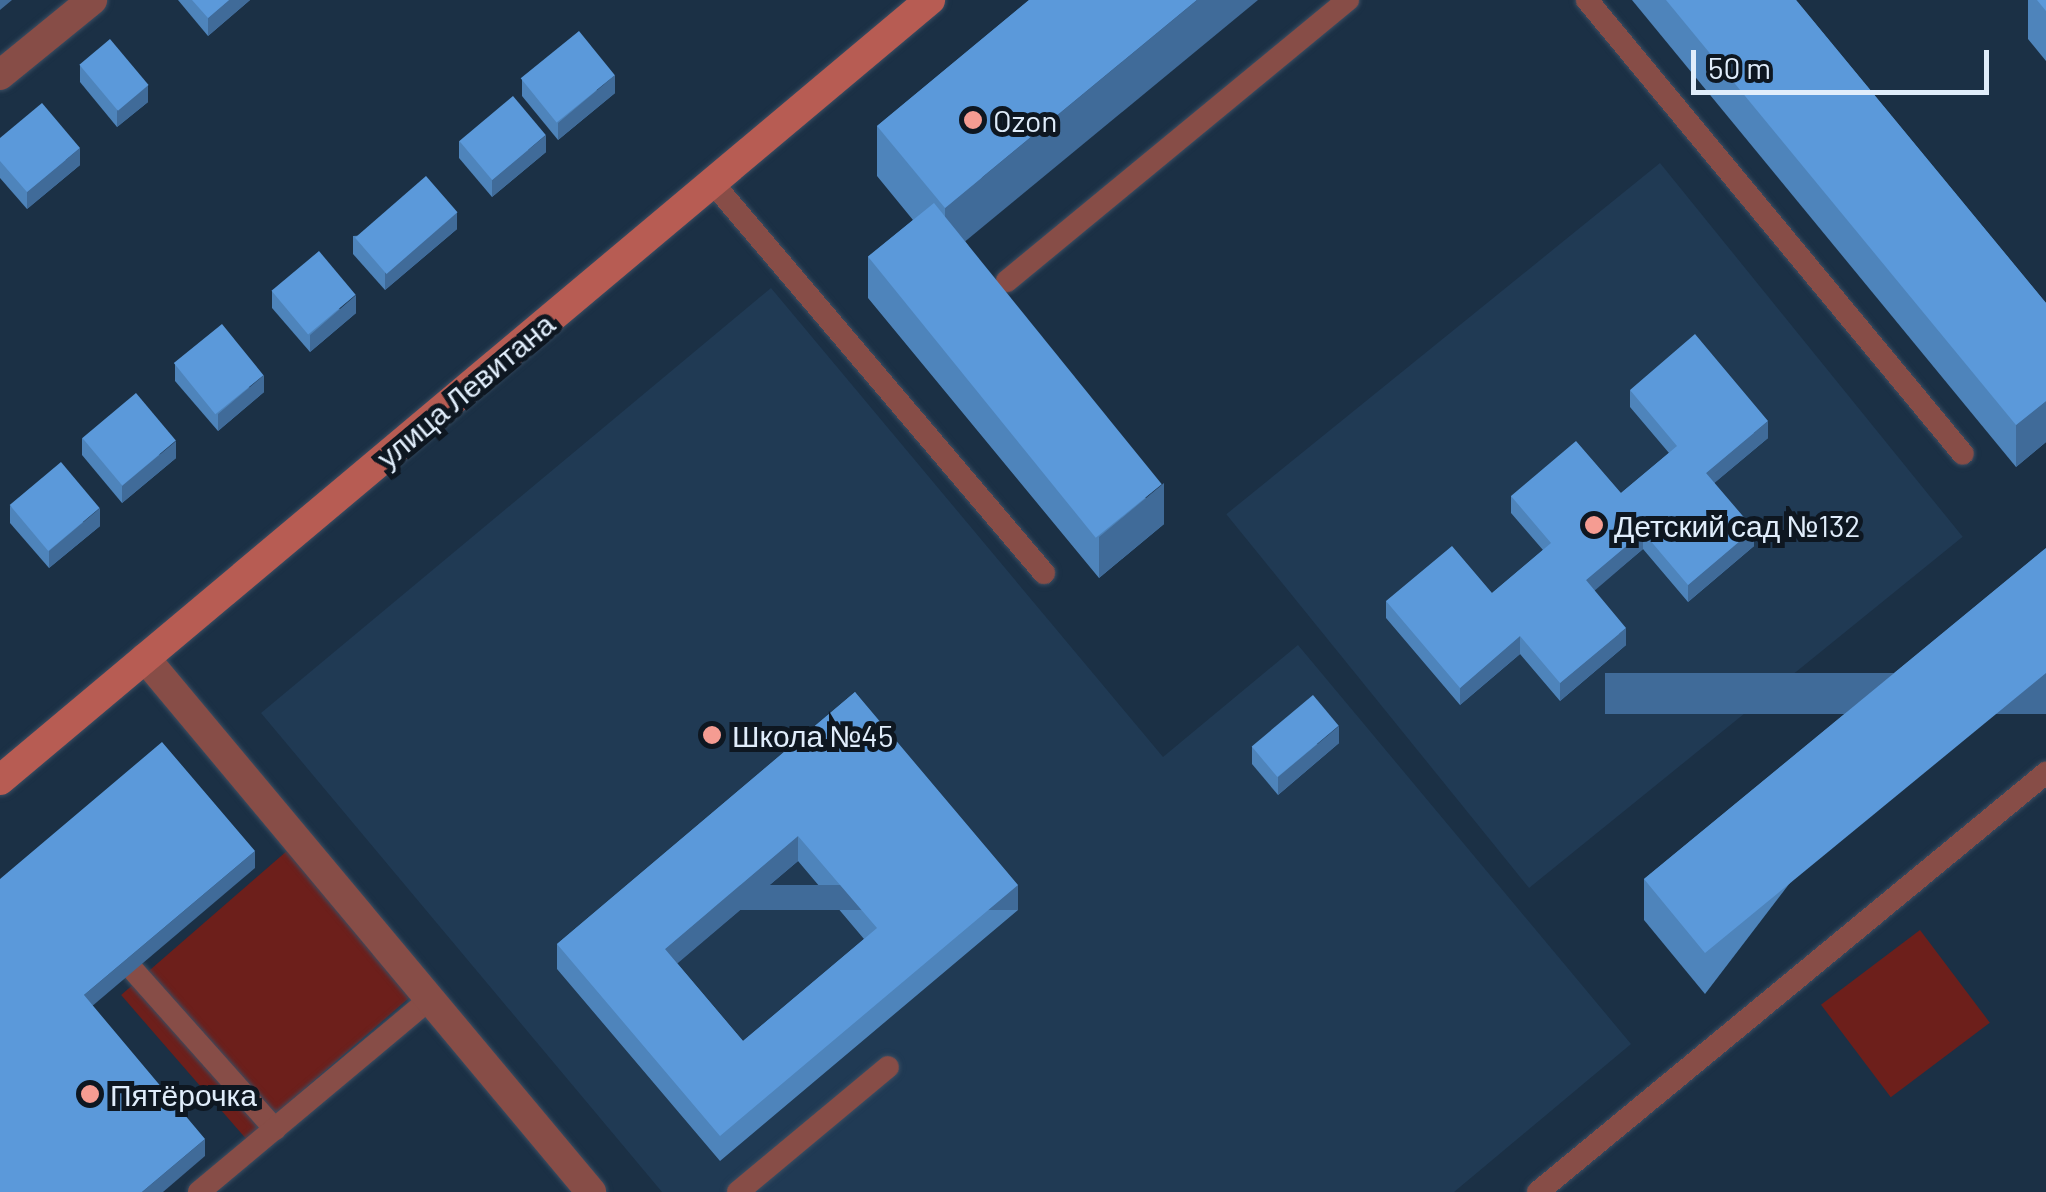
<!DOCTYPE html>
<html>
<head>
<meta charset="utf-8">
<style>
  body { margin:0 }
  #map { position:relative; width:2046px; height:1192px; overflow:hidden; background:#1b3045; font-family:Barlow,sans-serif }
  div>[style] { position:absolute }
  .built>* { inset:0; background:#203a54; transform-origin:0 0 }
  .green>* { inset:0; background:#6d1f1b; transform-origin:0 0 }
  .roads { filter:drop-shadow(0 0 2px #3b4e62) drop-shadow(0 0 2px #3b4e62) }
  .service>* { height:22px; margin:-11px; padding:0 11px; transform-origin:11px; border-radius:11px; background:#874d47 }
  .minor>* { height:30px; margin:-15px; padding:0 15px; transform-origin:15px; border-radius:15px; background:#874d47 }
  .secondary>* { height:30px; margin:-15px; padding:0 15px; transform-origin:15px; border-radius:15px; background:#b75c53 }
  .wall>* { inset:0; background:#4e84bb }
  .shaded-wall>* { inset:0; background:#406b99; transform-origin:0 0 }
  .building>* { inset:0; background:#5b99da; transform-origin:0 0 }
  .dots>* { width:28px; height:28px; translate:-50% -50%; box-sizing:border-box; border:5px solid #0e1721; border-radius:50% }
  span { translate:-50% -50%; white-space:nowrap; text-align:center; line-height:1.15; -webkit-text-stroke:10px #0e1721; paint-order:stroke }
  .poi-label { font-size:30px; color:#e0edfb }
  .left { translate:0 -50%; text-align:left }
  .street-label { font-size:30px; color:#e0edfb }
  .scale { position:absolute; left:1691px; top:50px; width:298px; height:45px; box-sizing:border-box; border:5px solid #e0edfb; border-top:0; padding-left:12px; font-size:30px; line-height:35px; white-space:nowrap; color:#e0edfb; -webkit-text-stroke:8px #0e1721; paint-order:stroke }
</style>
</head>
<body>
<div id="map">
  <div class="built">
    <div style="left:1660px;top:163px;width:481px;height:558px;rotate:51deg"></div>
    <div style="clip-path:polygon(771px 288px,1163px 757px,1298px 645px,1631px 1044px,1454px 1192px,662px 1192px,261px 713px)"></div>
  </div>
  <div class="green">
    <div style="left:303px;top:837px;width:191px;height:241px;rotate:49deg"></div>
    <div style="left:1920px;top:930px;width:116px;height:124px;rotate:53deg"></div>
  </div>
  <div class="roads">
    <div class="service">
      <div style="left:1587px;top:0;width:589px;rotate:50.37deg"></div>
      <div style="left:712px;top:182px;width:513px;rotate:49.67deg"></div>
      <div style="left:1007px;top:281px;width:442px;rotate:-39.5deg"></div>
      <div style="left:134px;top:971px;width:212px;rotate:48.3deg"></div>
      <div style="left:199px;top:1192px;width:301px;rotate:-39.9deg"></div>
      <div style="left:738px;top:1192px;width:195px;rotate:-39.8deg"></div>
      <div style="left:1538px;top:1192px;width:659px;rotate:-39.52deg"></div>
    </div>
    <div class="minor">
      <div style="left:0;top:75px;width:119px;rotate:-39.2deg"></div>
      <div style="left:145px;top:658px;width:696px;rotate:50.13deg"></div>
    </div>
    <div class="secondary">
      <div style="left:0;top:780px;width:1214px;rotate:-39.99deg"></div>
    </div>
  </div>
  <div class="wall">
    <div style="clip-path:polygon(178px 0,250px 0,208px 36px)"></div>
    <div style="clip-path:polygon(1029px 0,965px 241px,1164px 524px,1099px 578px,868px 298px,868px 257px,913px 220px,877px 176px,877px 126px)"></div>
    <div style="clip-path:polygon(1632px 0,1796px 0,2046px 303px,2046px 442px,2016px 467px)"></div>
    <div style="clip-path:polygon(2028px 0,2046px 0,2046px 61px,2028px 39px)"></div>
    <div style="clip-path:polygon(80px 65px,148px 102px,117px 127px,80px 82px)"></div>
    <div style="clip-path:polygon(522px 79px,615px 93px,558px 140px,522px 96px)"></div>
    <div style="clip-path:polygon(0 138px,80px 165px,27px 209px,0 178px)"></div>
    <div style="clip-path:polygon(459px 141px,546px 152px,492px 197px,459px 158px)"></div>
    <div style="clip-path:polygon(457px 229px,385px 290px,353px 254px,353px 236px)"></div>
    <div style="clip-path:polygon(272px 291px,356px 313px,310px 352px,272px 308px)"></div>
    <div style="clip-path:polygon(175px 364px,264px 392px,218px 431px,175px 381px)"></div>
    <div style="clip-path:polygon(1630px 390px,1768px 438px,1714px 483px,1754px 546px,1688px 602px,1643px 549px,1594px 590px,1626px 645px,1560px 701px,1520px 654px,1460px 705px,1386px 618px,1386px 601px,1492px 593px,1543px 550px,1511px 513px,1511px 496px,1621px 493px,1669px 453px,1630px 407px)"></div>
    <div style="clip-path:polygon(82px 438px,176px 458px,122px 503px,82px 455px)"></div>
    <div style="clip-path:polygon(10px 506px,100px 526px,49px 568px,10px 523px)"></div>
    <div style="clip-path:polygon(2046px 548px,1705px 994px,1644px 920px,1644px 879px)"></div>
    <div style="clip-path:polygon(evenodd,855px 692px,1018px 910px,720px 1161px,557px 969px,557px 944px,855px 692px,798px 861px,864px 939px,743px 1041px,677px 963px,798px 861px)"></div>
    <div style="clip-path:polygon(1339px 743px,1278px 795px,1252px 764px,1252px 747px)"></div>
  </div>
  <div class="shaded-wall">
    <div style="clip-path:polygon(0 0,12px 0,0 10px)"></div>
    <div style="clip-path:polygon(229px 0,250px 0,208px 36px,208px 18px)"></div>
    <div style="clip-path:polygon(1197px 0,1258px 0,945px 258px,945px 208px)"></div>
    <div style="clip-path:polygon(615px 75px,615px 93px,558px 140px,558px 123px)"></div>
    <div style="clip-path:polygon(148px 85px,148px 102px,117px 127px,117px 110px)"></div>
    <div style="clip-path:polygon(546px 135px,546px 152px,492px 197px,492px 180px)"></div>
    <div style="clip-path:polygon(80px 148px,80px 165px,27px 209px,27px 192px)"></div>
    <div style="clip-path:polygon(457px 212px,457px 229px,385px 290px,385px 273px)"></div>
    <div style="clip-path:polygon(356px 295px,356px 313px,310px 352px,310px 335px)"></div>
    <div style="clip-path:polygon(264px 375px,264px 392px,218px 431px,218px 414px)"></div>
    <div style="clip-path:polygon(2046px 401px,2046px 442px,2016px 467px,2016px 425px)"></div>
    <div style="clip-path:polygon(1768px 421px,1768px 438px,1706px 490px,1706px 473px)"></div>
    <div style="clip-path:polygon(176px 441px,176px 458px,122px 503px,122px 486px)"></div>
    <div style="clip-path:polygon(1164px 483px,1164px 524px,1099px 578px,1099px 537px)"></div>
    <div style="clip-path:polygon(100px 508px,100px 526px,49px 568px,49px 551px)"></div>
    <div style="clip-path:polygon(1754px 529px,1754px 546px,1688px 602px,1688px 585px)"></div>
    <div style="clip-path:polygon(1643px 532px,1643px 549px,1586px 598px,1586px 580px)"></div>
    <div style="clip-path:polygon(1626px 628px,1626px 645px,1560px 701px,1560px 683px)"></div>
    <div style="clip-path:polygon(1520px 636px,1520px 654px,1460px 705px,1460px 688px)"></div>
    <div style="left:2046px;top:673px;width:41px;height:441px;rotate:90deg"></div>
    <div style="clip-path:polygon(1339px 726px,1339px 743px,1278px 795px,1278px 777px)"></div>
    <div style="clip-path:polygon(798px 836px,798px 861px,665px 974px,665px 949px)"></div>
    <div style="clip-path:polygon(255px 851px,255px 868px,84px 1013px,84px 995px)"></div>
    <div style="left:1018px;top:885px;width:25px;height:390px;rotate:90deg"></div>
    <div style="clip-path:polygon(205px 1139px,205px 1156px,163px 1192px,142px 1192px)"></div>
  </div>
  <div class="building">
    <div style="clip-path:polygon(192px 0,229px 0,208px 18px)"></div>
    <div style="clip-path:polygon(1029px 0,1197px 0,945px 208px,877px 126px)"></div>
    <div style="clip-path:polygon(1666px 0,1796px 0,2046px 303px,2046px 401px,2016px 425px)"></div>
    <div style="clip-path:polygon(2037px 0,2046px 0,2046px 11px)"></div>
    <div style="left:579px;top:31px;width:57px;height:75px;rotate:51deg"></div>
    <div style="left:110px;top:39px;width:60px;height:40px;rotate:50deg"></div>
    <div style="left:513px;top:96px;width:51px;height:70px;rotate:50deg"></div>
    <div style="clip-path:polygon(42px 103px,80px 148px,27px 192px,0 161px,0 138px)"></div>
    <div style="left:426px;top:176px;width:48px;height:94px;rotate:49deg"></div>
    <div style="left:934px;top:203px;width:362px;height:85px;rotate:51deg"></div>
    <div style="left:319px;top:251px;width:57px;height:62px;rotate:50deg"></div>
    <div style="left:222px;top:324px;width:66px;height:62px;rotate:51deg"></div>
    <div style="clip-path:polygon(1695px 334px,1768px 421px,1706px 473px,1754px 529px,1688px 585px,1643px 532px,1586px 580px,1626px 628px,1560px 683px,1520px 636px,1460px 688px,1386px 601px,1452px 546px,1492px 593px,1551px 543px,1511px 496px,1576px 441px,1621px 493px,1677px 446px,1630px 390px)"></div>
    <div style="left:136px;top:393px;width:62px;height:70px;rotate:50deg"></div>
    <div style="left:61px;top:462px;width:60px;height:67px;rotate:50deg"></div>
    <div style="clip-path:polygon(2046px 548px,2046px 673px,1705px 953px,1644px 879px)"></div>
    <div style="clip-path:polygon(evenodd,855px 692px,1018px 885px,720px 1136px,557px 944px,855px 692px,798px 836px,877px 928px,743px 1041px,665px 949px,798px 836px)"></div>
    <div style="left:1313px;top:695px;width:40px;height:80px;rotate:50deg"></div>
    <div style="clip-path:polygon(162px 742px,255px 851px,84px 995px,205px 1139px,142px 1192px,0 1192px,0 879px)"></div>
  </div>
  <div class="dots">
    <div style="left:973px;top:120px;background:#f59c92"></div>
    <div style="left:1594px;top:525px;background:#f59c92"></div>
    <div style="left:712px;top:735px;background:#f59c92"></div>
    <div style="left:90px;top:1094px;background:#f59c92"></div>
  </div>
  <div class="poi-label">
    <span class="left" style="left:993px;top:120px">Ozon</span>
    <span class="left" style="left:1614px;top:525px">Детский сад №132</span>
    <span class="left" style="left:732px;top:735px">Школа №45</span>
    <span class="left" style="left:110px;top:1094px">Пятёрочка</span>
  </div>
  <div class="street-label">
    <span style="left:465px;top:390px;rotate:-40deg">улица Левитана</span>
  </div>
  <div class="scale">50 m</div>
</div>
</body>
</html>
